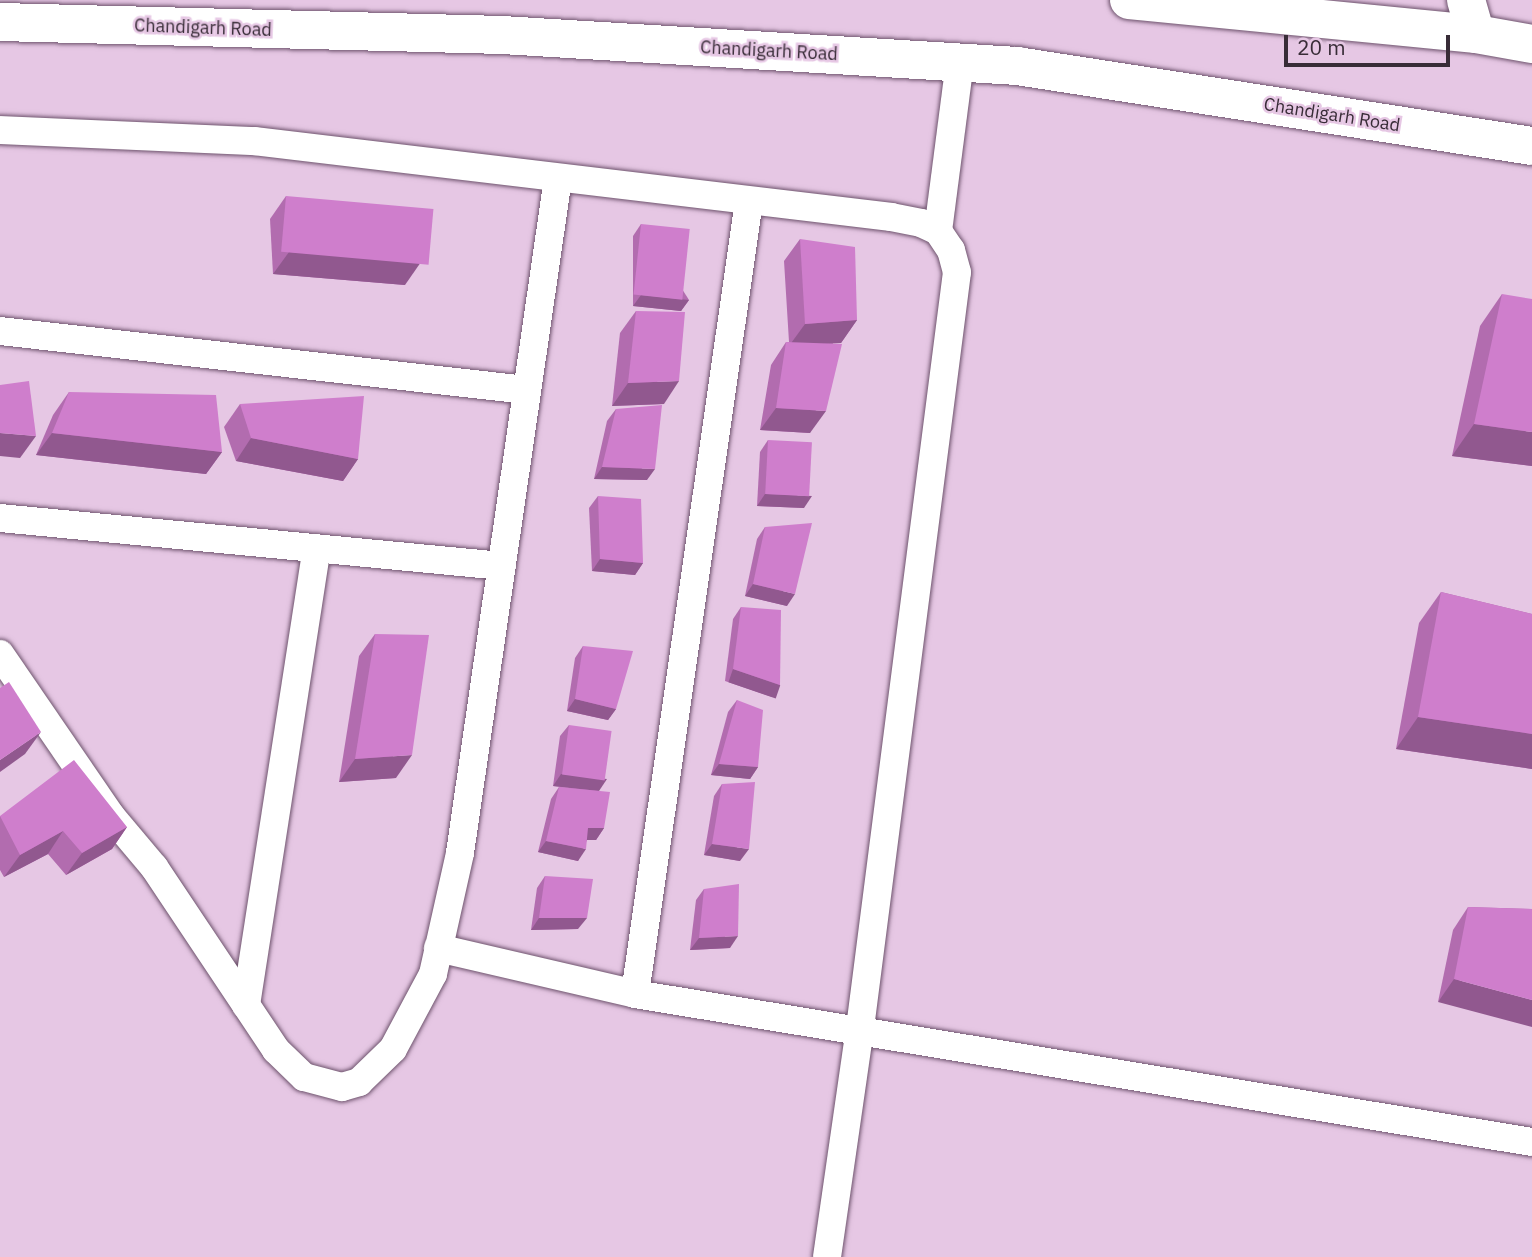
<!DOCTYPE html>
<html>
<head>
<meta charset="utf-8">
<style>
  body { margin:0 }
  #map { position:relative; width:1532px; height:1257px; overflow:hidden; background:#e6c7e4; font-family:"IBM Plex Sans",sans-serif }
  div>[style] { position:absolute }
  .roads { filter:drop-shadow(0 0 2px #6e536d) drop-shadow(0 0 2px #6e536d) }
  .service>* { height:28px; margin:-14px; padding:0 14px; transform-origin:14px; border-radius:14px; background:#fff }
  .minor>* { height:38px; margin:-19px; padding:0 19px; transform-origin:19px; border-radius:19px; background:#fff }
  .primary>* { height:38px; margin:-19px; padding:0 19px; transform-origin:19px; border-radius:19px; background:#fff }
  .wall>* { inset:0; background:#b26caf }
  .shaded-wall>* { inset:0; background:#91588f; transform-origin:0 0 }
  .building>* { inset:0; background:#cf7ecc; transform-origin:0 0 }
  span { translate:-50% -50%; white-space:nowrap; text-align:center; line-height:1.15; -webkit-text-stroke:5px #e6c7e4; paint-order:stroke }
  .street-label { font-size:18px; color:#382c37 }
  .scale { position:absolute; left:1284px; top:35px; width:166px; height:32px; box-sizing:border-box; border:4px solid #382c37; border-top:0; padding-left:9px; font-size:21px; line-height:24px; white-space:nowrap; color:#382c37; -webkit-text-stroke:5px #e6c7e4; paint-order:stroke }
</style>
</head>
<body>
<div id="map">
  <div class="roads">
    <div class="service">
      <div style="left:0;top:130px;width:254px;rotate:2.5deg"></div>
      <div style="left:254px;top:141px;width:642px;rotate:6.8deg"></div>
      <div style="left:891px;top:217px;width:31px;rotate:11deg"></div>
      <div style="left:921px;top:223px;width:19px;rotate:25deg"></div>
      <div style="left:938px;top:231px;width:23px;rotate:56deg"></div>
      <div style="left:951px;top:250px;width:23px;rotate:75deg"></div>
      <div style="left:957px;top:272px;width:762px;rotate:97.31deg"></div>
      <div style="left:860px;top:1028px;width:231px;rotate:98.2deg"></div>
      <div style="left:938px;top:231px;width:170px;rotate:-82.6deg"></div>
      <div style="left:0;top:331px;width:530px;rotate:6.39deg"></div>
      <div style="left:0;top:518px;width:504px;rotate:5.46deg"></div>
      <div style="left:0;top:654px;width:196px;rotate:55.6deg"></div>
      <div style="left:111px;top:816px;width:67px;rotate:49.9deg"></div>
      <div style="left:154px;top:867px;width:220px;rotate:56.3deg"></div>
      <div style="left:276px;top:1050px;width:39px;rotate:44deg"></div>
      <div style="left:304px;top:1077px;width:39px;rotate:15deg"></div>
      <div style="left:342px;top:1087px;width:18px;rotate:-16deg"></div>
      <div style="left:359px;top:1082px;width:47px;rotate:-44.1deg"></div>
      <div style="left:393px;top:1049px;width:85px;rotate:-61.9deg"></div>
      <div style="left:433px;top:974px;width:124px;rotate:-77.4deg"></div>
      <div style="left:460px;top:853px;width:682px;rotate:-81.74deg"></div>
      <div style="left:438px;top:948px;width:202px;rotate:13.1deg"></div>
      <div style="left:635px;top:994px;width:909px;rotate:9.37deg"></div>
      <div style="left:635px;top:994px;width:801px;rotate:-81.82deg"></div>
      <div style="left:246px;top:1005px;width:462px;rotate:-81.2deg"></div>
    </div>
    <div class="minor">
      <div style="left:1466px;top:0;width:35px;rotate:74deg"></div>
    </div>
    <div class="primary">
      <div style="left:1129px;top:0;width:349px;rotate:5.6deg"></div>
      <div style="left:1476px;top:34px;width:57px;rotate:10.1deg"></div>
      <div style="left:0;top:22px;width:502px;rotate:1.48deg"></div>
      <div style="left:502px;top:35px;width:516px;rotate:3.44deg"></div>
      <div style="left:1017px;top:66px;width:521px;rotate:8.83deg"></div>
    </div>
  </div>
  <div class="wall">
    <div style="clip-path:polygon(286px 196px,405px 285px,273px 274px,270px 219px)"></div>
    <div style="clip-path:polygon(641px 224px,689px 300px,681px 311px,633px 306px,633px 236px)"></div>
    <div style="clip-path:polygon(800px 239px,857px 320px,841px 343px,833px 343px,810px 433px,760px 430px,771px 365px,786px 342px,789px 342px,784px 261px)"></div>
    <div style="clip-path:polygon(1502px 294px,1532px 466px,1452px 456px,1480px 326px)"></div>
    <div style="clip-path:polygon(636px 311px,664px 404px,612px 406px,620px 333px)"></div>
    <div style="clip-path:polygon(69px 392px,222px 452px,206px 474px,36px 455px,53px 415px)"></div>
    <div style="clip-path:polygon(240px 404px,358px 459px,343px 481px,236px 461px,224px 427px)"></div>
    <div style="clip-path:polygon(616px 409px,647px 480px,594px 479px,607px 421px)"></div>
    <div style="clip-path:polygon(768px 440px,804px 508px,757px 506px,760px 452px)"></div>
    <div style="clip-path:polygon(598px 496px,643px 563px,635px 575px,592px 571px,589px 508px)"></div>
    <div style="clip-path:polygon(765px 527px,787px 606px,745px 596px,757px 539px)"></div>
    <div style="clip-path:polygon(1441px 592px,1532px 614px,1532px 769px,1396px 749px,1419px 623px)"></div>
    <div style="clip-path:polygon(741px 607px,780px 685px,772px 697px,725px 681px,733px 619px)"></div>
    <div style="clip-path:polygon(375px 634px,396px 778px,339px 782px,359px 656px)"></div>
    <div style="clip-path:polygon(583px 646px,616px 709px,608px 720px,567px 711px,575px 658px)"></div>
    <div style="clip-path:polygon(737px 700px,758px 767px,750px 779px,711px 775px,728px 712px)"></div>
    <div style="clip-path:polygon(569px 725px,599px 791px,604px 828px,596px 840px,587px 840px,578px 861px,538px 852px,551px 799px,559px 787px,578px 789px,553px 786px,560px 736px)"></div>
    <div style="clip-path:polygon(722px 784px,740px 861px,704px 855px,714px 796px)"></div>
    <div style="clip-path:polygon(0 816px,127px 827px,112px 849px,66px 875px,48px 854px,4px 877px,0 870px)"></div>
    <div style="clip-path:polygon(545px 876px,578px 929px,531px 930px,537px 888px)"></div>
    <div style="clip-path:polygon(704px 889px,730px 948px,690px 950px,696px 900px)"></div>
    <div style="clip-path:polygon(1468px 907px,1532px 909px,1438px 1002px,1453px 930px)"></div>
  </div>
  <div class="shaded-wall">
    <div style="clip-path:polygon(289px 252px,421px 262px,405px 285px,273px 274px)"></div>
    <div style="clip-path:polygon(641px 295px,689px 300px,681px 311px,633px 306px)"></div>
    <div style="clip-path:polygon(857px 320px,841px 343px,789px 346px,805px 324px)"></div>
    <div style="clip-path:polygon(679px 381px,664px 404px,612px 406px,628px 383px)"></div>
    <div style="clip-path:polygon(776px 408px,826px 411px,810px 433px,760px 430px)"></div>
    <div style="clip-path:polygon(1474px 424px,1532px 432px,1532px 466px,1452px 456px)"></div>
    <div style="clip-path:polygon(0 433px,36px 436px,20px 458px,0 456px)"></div>
    <div style="clip-path:polygon(52px 433px,222px 452px,206px 474px,36px 455px)"></div>
    <div style="clip-path:polygon(251px 438px,358px 459px,343px 481px,236px 461px)"></div>
    <div style="clip-path:polygon(602px 467px,655px 469px,647px 480px,594px 479px)"></div>
    <div style="clip-path:polygon(765px 494px,812px 496px,804px 508px,757px 506px)"></div>
    <div style="clip-path:polygon(600px 559px,643px 563px,635px 575px,592px 571px)"></div>
    <div style="clip-path:polygon(753px 584px,795px 594px,787px 606px,745px 596px)"></div>
    <div style="left:733px;top:669px;width:50px;height:14px;rotate:19deg"></div>
    <div style="clip-path:polygon(575px 699px,616px 709px,608px 720px,567px 711px)"></div>
    <div style="clip-path:polygon(1418px 717px,1532px 734px,1532px 769px,1396px 749px)"></div>
    <div style="clip-path:polygon(41px 732px,25px 754px,0 772px,0 760px)"></div>
    <div style="clip-path:polygon(412px 755px,396px 778px,339px 782px,355px 759px)"></div>
    <div style="clip-path:polygon(719px 764px,758px 767px,750px 779px,711px 775px)"></div>
    <div style="clip-path:polygon(561px 774px,607px 779px,599px 791px,553px 786px)"></div>
    <div style="clip-path:polygon(127px 827px,112px 849px,66px 875px,82px 853px)"></div>
    <div style="clip-path:polygon(588px 828px,604px 828px,596px 840px,580px 840px)"></div>
    <div style="clip-path:polygon(63px 831px,48px 854px,4px 877px,20px 855px)"></div>
    <div style="clip-path:polygon(546px 841px,586px 849px,578px 861px,538px 852px)"></div>
    <div style="clip-path:polygon(712px 844px,749px 849px,740px 861px,704px 855px)"></div>
    <div style="clip-path:polygon(539px 918px,587px 918px,578px 929px,531px 930px)"></div>
    <div style="clip-path:polygon(738px 936px,730px 948px,690px 950px,699px 938px)"></div>
    <div style="clip-path:polygon(1454px 979px,1532px 1000px,1532px 1027px,1438px 1002px)"></div>
  </div>
  <div class="building">
    <div style="left:286px;top:196px;width:148px;height:56px;rotate:5deg"></div>
    <div style="left:641px;top:224px;width:49px;height:71px;rotate:6deg"></div>
    <div style="clip-path:polygon(800px 239px,855px 247px,857px 320px,805px 324px)"></div>
    <div style="clip-path:polygon(1502px 294px,1532px 299px,1532px 432px,1474px 424px)"></div>
    <div style="clip-path:polygon(636px 311px,685px 312px,679px 381px,628px 383px)"></div>
    <div style="clip-path:polygon(786px 342px,842px 344px,826px 411px,776px 408px)"></div>
    <div style="clip-path:polygon(29px 381px,36px 436px,0 433px,0 385px)"></div>
    <div style="clip-path:polygon(69px 392px,216px 395px,222px 452px,52px 433px)"></div>
    <div style="clip-path:polygon(364px 396px,358px 459px,251px 438px,240px 404px)"></div>
    <div style="clip-path:polygon(662px 405px,655px 469px,602px 467px,616px 409px)"></div>
    <div style="left:768px;top:440px;width:44px;height:54px;rotate:3deg"></div>
    <div style="clip-path:polygon(598px 496px,641px 499px,643px 563px,600px 559px)"></div>
    <div style="clip-path:polygon(812px 523px,795px 594px,753px 584px,765px 527px)"></div>
    <div style="clip-path:polygon(1441px 592px,1532px 614px,1532px 734px,1418px 717px)"></div>
    <div style="clip-path:polygon(741px 607px,781px 610px,780px 685px,733px 669px)"></div>
    <div style="clip-path:polygon(375px 634px,429px 635px,412px 755px,355px 759px)"></div>
    <div style="clip-path:polygon(583px 646px,633px 651px,616px 709px,575px 699px)"></div>
    <div style="clip-path:polygon(9px 682px,41px 732px,0 760px,0 688px)"></div>
    <div style="clip-path:polygon(737px 700px,763px 710px,758px 767px,719px 764px)"></div>
    <div style="left:569px;top:725px;width:43px;height:50px;rotate:8deg"></div>
    <div style="clip-path:polygon(74px 760px,127px 827px,82px 853px,63px 831px,20px 855px,0 816px)"></div>
    <div style="clip-path:polygon(755px 782px,749px 849px,712px 844px,722px 784px)"></div>
    <div style="clip-path:polygon(559px 787px,610px 792px,604px 828px,588px 828px,586px 849px,546px 841px)"></div>
    <div style="clip-path:polygon(545px 876px,593px 879px,587px 918px,539px 918px)"></div>
    <div style="clip-path:polygon(739px 884px,738px 936px,699px 938px,704px 889px)"></div>
    <div style="clip-path:polygon(1468px 907px,1532px 909px,1532px 1000px,1454px 979px)"></div>
  </div>
  <div class="street-label">
    <span style="left:203px;top:28px;rotate:2deg">Chandigarh Road</span>
    <span style="left:769px;top:51px;rotate:3deg">Chandigarh Road</span>
    <span style="left:1332px;top:115px;rotate:9deg">Chandigarh Road</span>
  </div>
  <div class="scale">20 m</div>
</div>
</body>
</html>
